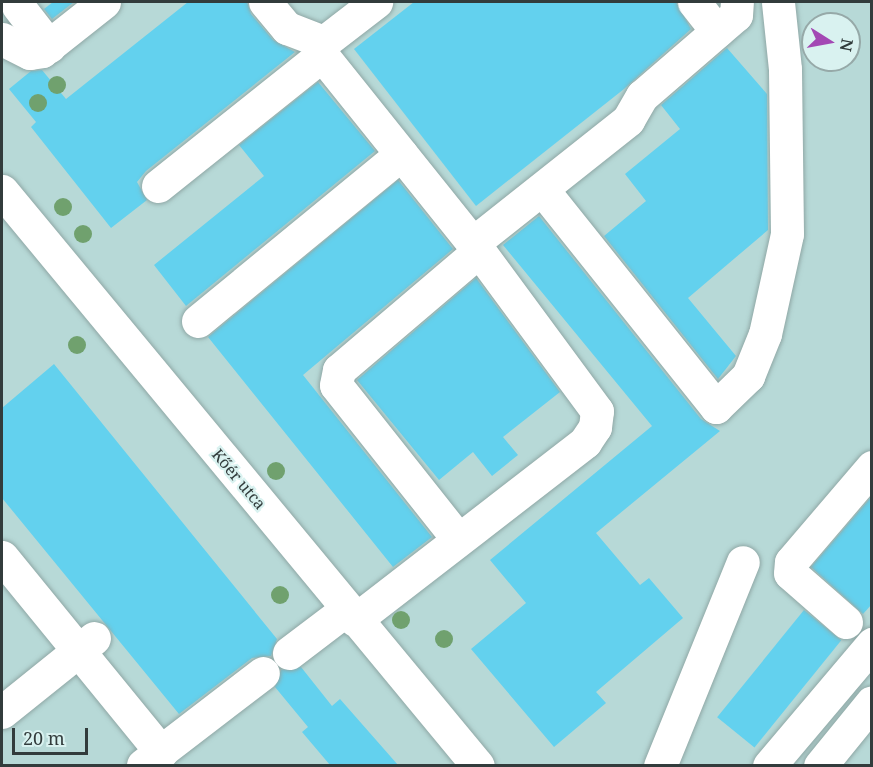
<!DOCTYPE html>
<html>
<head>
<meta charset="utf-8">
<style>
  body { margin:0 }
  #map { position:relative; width:873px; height:767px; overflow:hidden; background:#cce5e3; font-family:"Noto Serif",serif }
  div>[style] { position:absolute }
  .built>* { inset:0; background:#b7d9d7 }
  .building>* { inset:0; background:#63d1ee; transform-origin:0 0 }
  .roads { filter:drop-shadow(0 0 2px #8fa7a5) drop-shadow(0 0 2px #8fa7a5) }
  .minor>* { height:33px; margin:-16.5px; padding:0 16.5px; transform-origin:16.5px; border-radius:16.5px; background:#fff }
  .trees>* { width:18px; height:18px; margin:-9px; border-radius:50%; background:#70a16e }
  span { translate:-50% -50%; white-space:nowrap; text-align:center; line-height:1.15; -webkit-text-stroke:4.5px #d9f2f0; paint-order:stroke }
  .street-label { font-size:16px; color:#323c3c }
  .frame { position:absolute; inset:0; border:3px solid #323c3c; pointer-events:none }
  .north { position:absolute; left:801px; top:12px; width:60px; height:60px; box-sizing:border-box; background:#d9f2f0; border:2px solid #96a9a8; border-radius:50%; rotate:101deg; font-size:16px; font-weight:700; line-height:24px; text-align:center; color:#323c3c }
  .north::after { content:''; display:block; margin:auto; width:21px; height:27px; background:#a348b4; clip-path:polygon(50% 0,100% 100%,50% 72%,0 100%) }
  .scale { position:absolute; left:12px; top:728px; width:76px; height:27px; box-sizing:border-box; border:3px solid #323c3c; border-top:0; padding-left:8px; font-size:18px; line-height:21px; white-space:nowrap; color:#323c3c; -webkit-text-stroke:4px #d9f2f0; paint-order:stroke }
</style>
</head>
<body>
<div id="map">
  <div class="built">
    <div style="clip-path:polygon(evenodd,2px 2px,871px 2px,871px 765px,2px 765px,2px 2px,813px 24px,849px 24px,849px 60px,813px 60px,813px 24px)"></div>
  </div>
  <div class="building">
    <div style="clip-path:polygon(53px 2px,74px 2px,52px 19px,44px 9px)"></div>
    <div style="clip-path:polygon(188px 2px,247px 2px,251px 14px,273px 40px,295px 52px,146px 171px,137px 182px,147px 200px,111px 228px,31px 127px,36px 122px,9px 89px,31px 71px,42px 70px,66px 99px)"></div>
    <div style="clip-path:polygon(414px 2px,676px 2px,691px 29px,624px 89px,476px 206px,354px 49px)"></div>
    <div style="clip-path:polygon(727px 48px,767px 94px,768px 230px,688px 298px,736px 356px,718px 379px,604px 236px,646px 201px,625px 174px,680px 129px,661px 105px)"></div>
    <div style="clip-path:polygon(318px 82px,375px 151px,186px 306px,154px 265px,264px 176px,239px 145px)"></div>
    <div style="clip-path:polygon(398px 180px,453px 249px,303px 375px,432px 537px,393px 567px,208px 337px)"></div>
    <div style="clip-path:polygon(539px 216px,701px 419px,720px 431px,596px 533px,640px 585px,649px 578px,683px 618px,596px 692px,606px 703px,554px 747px,471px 649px,526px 603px,490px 560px,652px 426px,503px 245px)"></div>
    <div style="clip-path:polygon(476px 278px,560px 392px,503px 437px,518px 455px,492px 476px,473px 452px,439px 480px,357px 380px)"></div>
    <div style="clip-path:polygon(54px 364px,277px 639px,271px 656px,252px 658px,179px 714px,2px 498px,2px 408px)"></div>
    <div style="clip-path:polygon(872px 496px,872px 604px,863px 614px,811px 567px)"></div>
    <div style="left:804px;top:610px;width:48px;height:138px;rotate:39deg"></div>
    <div style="clip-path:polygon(301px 667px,332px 706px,340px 699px,398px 765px,330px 765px,302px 732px,308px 727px,275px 687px,281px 670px)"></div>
  </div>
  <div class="roads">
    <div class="minor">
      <div style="left:265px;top:2px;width:34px;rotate:50deg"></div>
      <div style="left:287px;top:28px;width:40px;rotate:21deg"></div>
      <div style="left:694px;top:2px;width:37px;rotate:52deg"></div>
      <div style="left:18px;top:6px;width:51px;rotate:52.2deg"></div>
      <div style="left:2px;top:39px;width:31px;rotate:27deg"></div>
      <div style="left:30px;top:53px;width:12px;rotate:-9deg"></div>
      <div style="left:42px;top:51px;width:79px;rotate:-38.3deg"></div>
      <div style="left:158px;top:186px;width:210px;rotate:-38.6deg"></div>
      <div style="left:542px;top:189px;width:279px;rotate:51.4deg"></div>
      <div style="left:716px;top:407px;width:45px;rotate:-44.1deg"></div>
      <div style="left:748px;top:376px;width:45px;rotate:-68deg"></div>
      <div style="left:765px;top:334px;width:102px;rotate:-77.6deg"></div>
      <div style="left:787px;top:234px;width:165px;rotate:-90.7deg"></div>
      <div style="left:785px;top:69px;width:67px;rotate:-96deg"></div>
      <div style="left:2px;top:191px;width:746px;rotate:50.38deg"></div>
      <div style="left:473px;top:243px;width:198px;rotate:-38.4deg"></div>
      <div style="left:628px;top:120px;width:28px;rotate:-60deg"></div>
      <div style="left:642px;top:96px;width:124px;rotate:-40.8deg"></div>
      <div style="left:736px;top:15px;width:13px;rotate:-86deg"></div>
      <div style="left:198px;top:321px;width:263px;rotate:-39.4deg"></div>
      <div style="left:458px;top:539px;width:196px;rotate:-128.4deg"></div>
      <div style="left:336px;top:385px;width:15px;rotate:-79deg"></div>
      <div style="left:339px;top:370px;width:184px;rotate:-40.4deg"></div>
      <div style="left:2px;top:557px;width:252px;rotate:50.8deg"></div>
      <div style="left:355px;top:620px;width:291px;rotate:-37.7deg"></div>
      <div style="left:585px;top:442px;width:18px;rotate:-56deg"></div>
      <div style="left:595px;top:427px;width:16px;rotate:-83deg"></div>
      <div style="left:597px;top:411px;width:199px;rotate:-126.4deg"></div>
      <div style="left:479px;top:251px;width:251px;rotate:-128.7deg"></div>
      <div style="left:322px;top:55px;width:13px;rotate:-81deg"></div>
      <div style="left:324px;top:42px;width:66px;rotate:-37.6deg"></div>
      <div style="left:846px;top:622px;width:74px;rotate:-138.8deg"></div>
      <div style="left:790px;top:573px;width:11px;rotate:-85deg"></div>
      <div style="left:791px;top:562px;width:125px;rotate:-49.5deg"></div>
      <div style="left:289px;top:653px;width:73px;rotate:-37.2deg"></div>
      <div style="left:2px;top:712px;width:118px;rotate:-38.8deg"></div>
      <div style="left:143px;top:765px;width:151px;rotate:-37.5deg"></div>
      <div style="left:660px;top:766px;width:220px;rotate:-67.9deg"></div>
      <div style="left:769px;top:766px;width:160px;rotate:-49.8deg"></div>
      <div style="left:820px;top:766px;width:82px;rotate:-50.9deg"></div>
    </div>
  </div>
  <div class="trees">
    <div style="left:57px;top:85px"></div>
    <div style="left:38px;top:103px"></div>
    <div style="left:63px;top:207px"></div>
    <div style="left:83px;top:234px"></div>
    <div style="left:77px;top:345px"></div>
    <div style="left:276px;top:471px"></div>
    <div style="left:280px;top:595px"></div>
    <div style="left:401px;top:620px"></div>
    <div style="left:444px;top:639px"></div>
  </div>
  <div class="street-label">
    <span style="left:239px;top:479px;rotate:50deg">Kőér utca</span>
  </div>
  <div class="frame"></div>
  <div class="north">N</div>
  <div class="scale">20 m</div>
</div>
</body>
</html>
